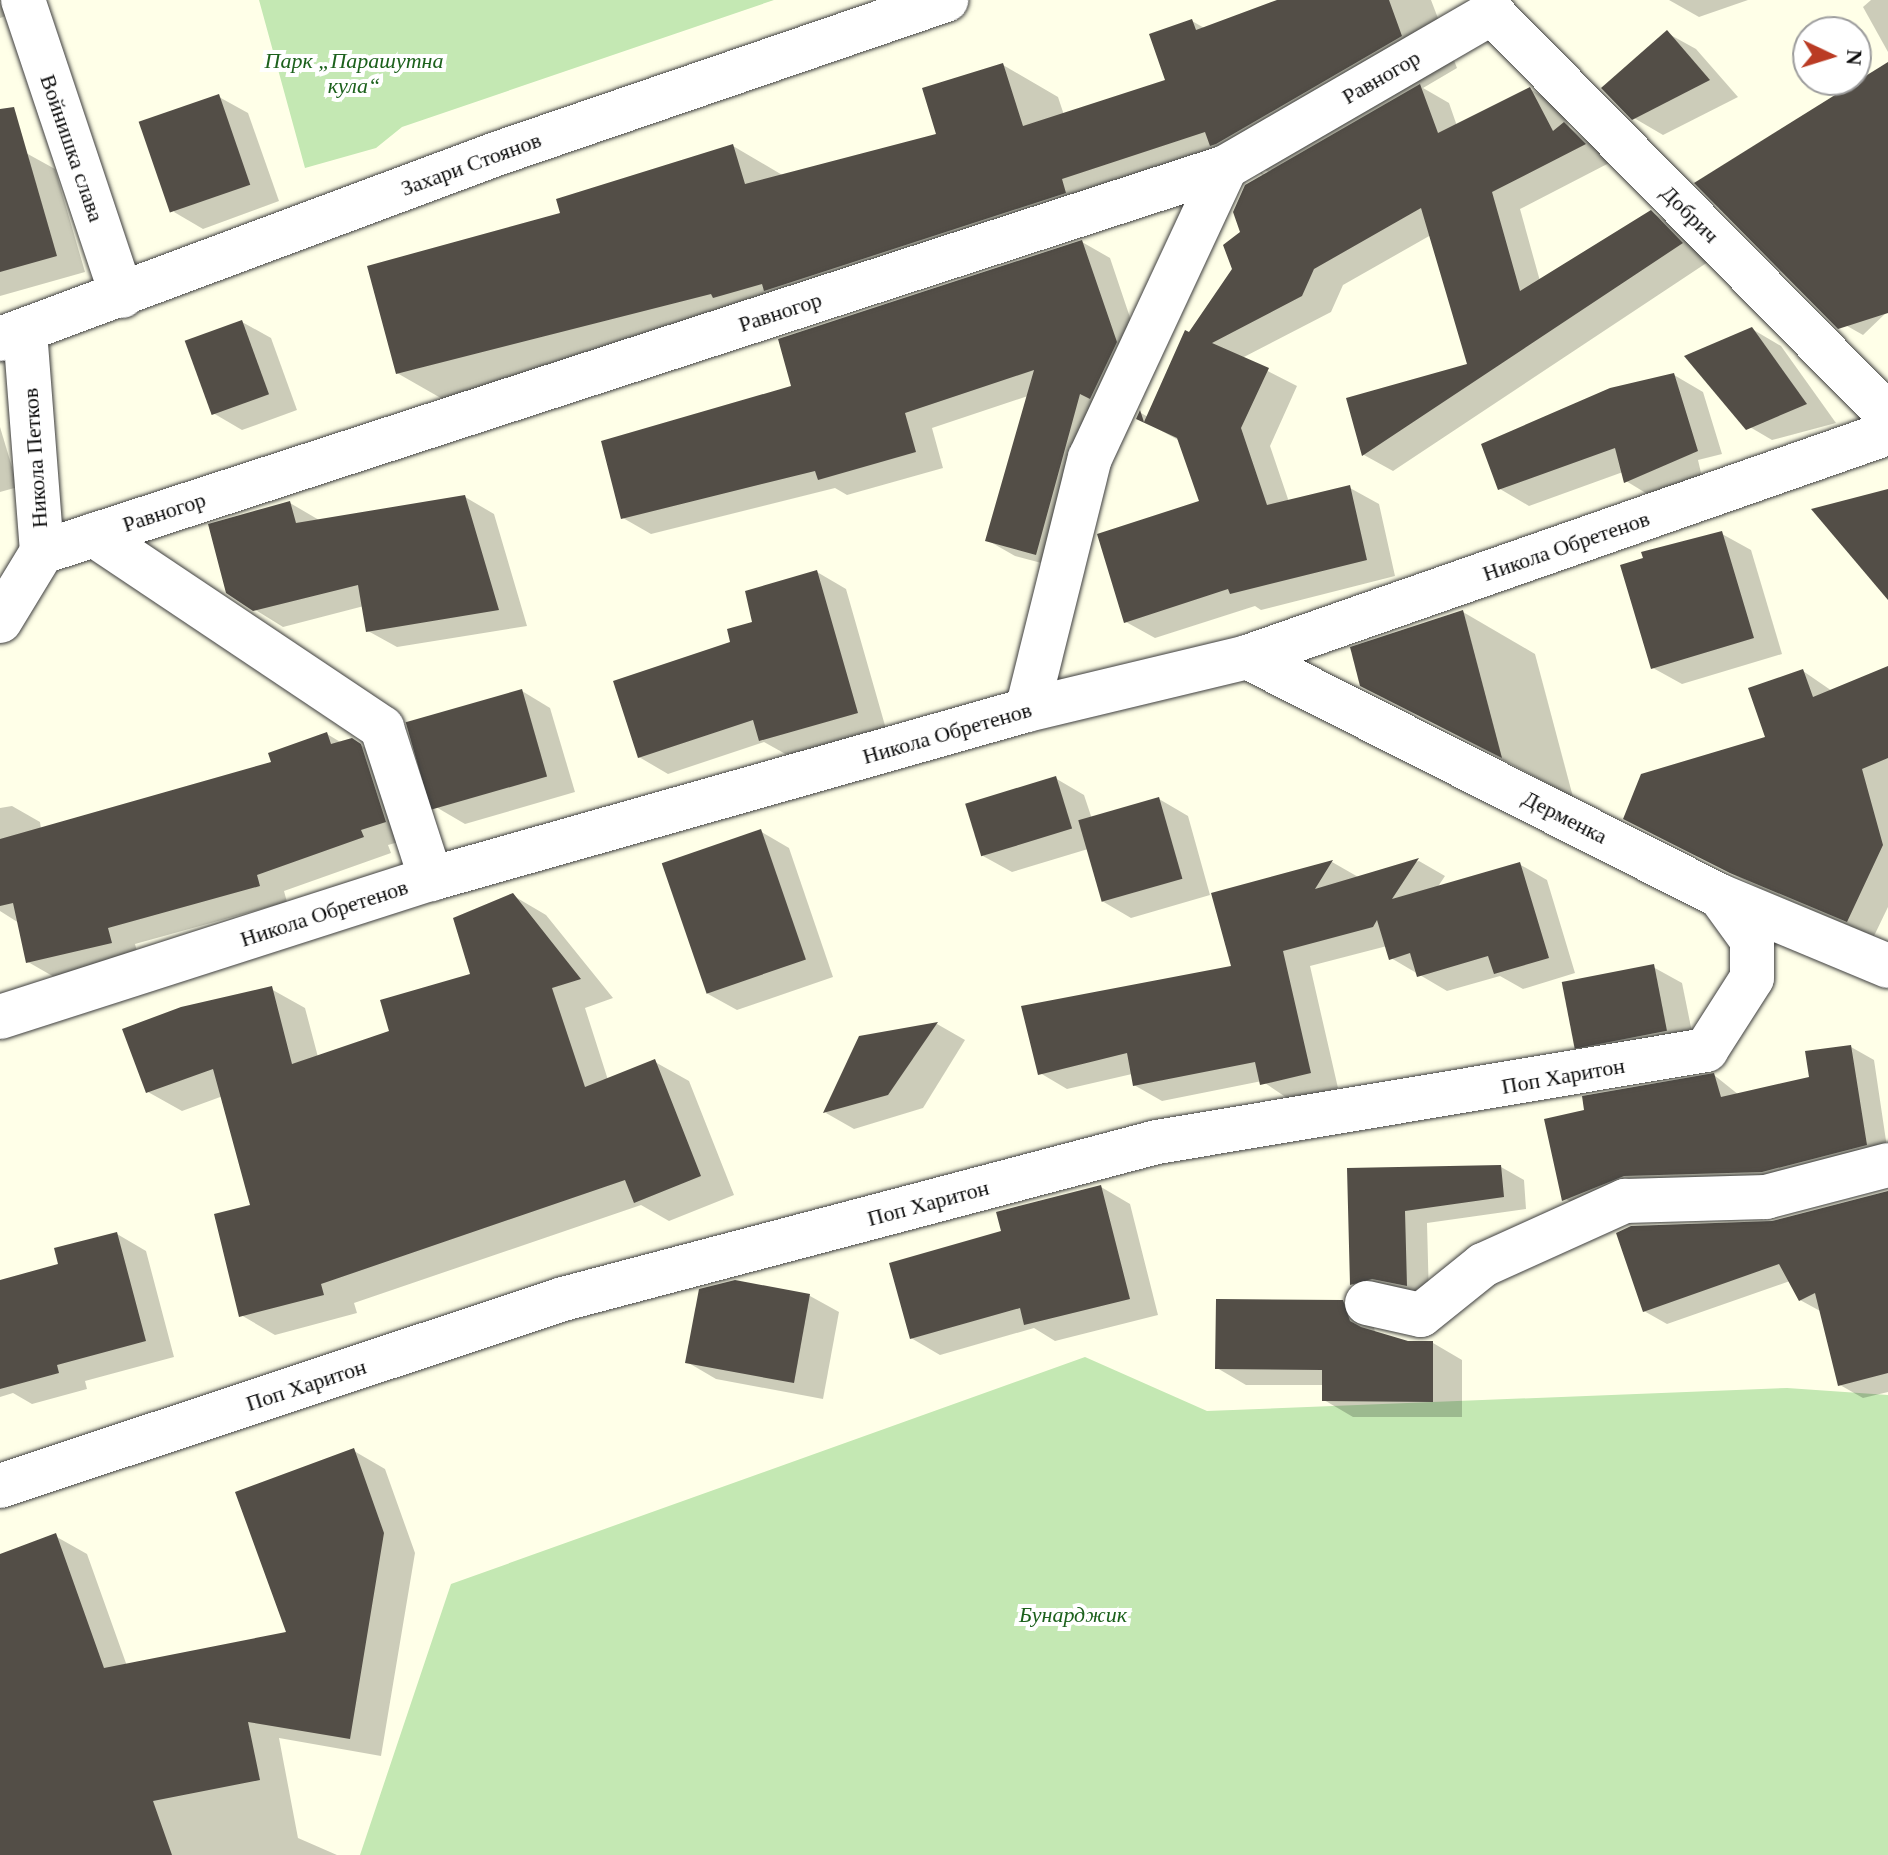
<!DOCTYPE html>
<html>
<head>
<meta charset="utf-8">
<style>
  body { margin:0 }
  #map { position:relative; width:1888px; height:1855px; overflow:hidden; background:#ffffe8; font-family:Georgia,serif }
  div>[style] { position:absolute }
  .green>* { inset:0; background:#c4e8b3 }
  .shadow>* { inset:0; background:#0003 }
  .building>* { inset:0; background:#534e47; transform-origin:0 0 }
  .roads { filter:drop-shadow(0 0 2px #3e3e3e) drop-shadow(0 0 2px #3e3e3e) }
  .street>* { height:44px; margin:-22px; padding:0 22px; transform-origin:22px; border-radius:22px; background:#fff }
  span { translate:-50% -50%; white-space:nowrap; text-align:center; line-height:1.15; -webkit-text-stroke:8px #fff; paint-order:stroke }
  .park-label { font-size:22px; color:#1c611c; font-style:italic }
  .street-label { font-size:22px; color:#0b0b0b }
  .north { position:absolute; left:1792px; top:16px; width:80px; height:80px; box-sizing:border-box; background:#fff; border:2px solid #9d9d9d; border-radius:50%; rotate:94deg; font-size:22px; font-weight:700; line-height:32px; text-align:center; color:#0b0b0b }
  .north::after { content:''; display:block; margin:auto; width:28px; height:36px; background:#ba3b24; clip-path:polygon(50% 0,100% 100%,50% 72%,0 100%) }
</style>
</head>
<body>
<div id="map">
  <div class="green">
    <div style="clip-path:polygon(259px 0,774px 0,402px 127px,376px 148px,305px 168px)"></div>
    <div style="clip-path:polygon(1085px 1357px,1207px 1411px,1787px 1388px,1888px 1395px,1888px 1855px,360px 1855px,451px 1584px)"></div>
  </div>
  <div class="shadow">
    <div style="clip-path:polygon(0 0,6px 16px,0 18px)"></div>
    <div style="clip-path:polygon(evenodd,1284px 0,1431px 0,1457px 68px,1423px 88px,1449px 103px,1457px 126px,1530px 89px,1559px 106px,1570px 128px,1613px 161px,1520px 209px,1540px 281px,1651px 212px,1680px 229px,1711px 260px,1393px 471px,1364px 455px,1349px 399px,1469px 366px,1431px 235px,1343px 285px,1331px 312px,1242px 358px,1297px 386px,1270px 446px,1289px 502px,1350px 488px,1379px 504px,1395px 576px,1261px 610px,1255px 606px,1155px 638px,1126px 622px,1201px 503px,1180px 441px,1138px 418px,1141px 413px,1148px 417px,1184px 339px,1235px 269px,1265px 176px,1249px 167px,453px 405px,397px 373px,563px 215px,733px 146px,784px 176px,938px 135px,1003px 65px,1058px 97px,1064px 115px,1168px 82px,1192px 21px,1206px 29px,1284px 0,1262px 168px,1275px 176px,1273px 180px,1262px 173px,1262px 168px)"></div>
    <div style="clip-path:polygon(1669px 0,1748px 0,1699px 17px)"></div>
    <div style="clip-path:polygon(1871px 0,1888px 0,1888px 52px,1863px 7px)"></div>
    <div style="clip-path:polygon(1667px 33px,1696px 49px,1738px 97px,1663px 135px,1634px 118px)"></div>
    <div style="clip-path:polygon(1888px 64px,1888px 311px,1863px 335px,1826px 314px)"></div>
    <div style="clip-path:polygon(219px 97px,248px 113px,279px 201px,203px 229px,174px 212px)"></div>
    <div style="clip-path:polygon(26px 153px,55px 169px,85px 272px,0 296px,0 160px)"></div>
    <div style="clip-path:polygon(1082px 242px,1110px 258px,1144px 359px,1064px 569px,1015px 556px,987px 540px,1028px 396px,932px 428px,943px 468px,847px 495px,835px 488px,651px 534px,623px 518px,793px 387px)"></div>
    <div style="clip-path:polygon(242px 322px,271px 338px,297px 410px,242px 430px,213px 413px)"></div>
    <div style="clip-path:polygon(1752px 329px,1781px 346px,1836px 423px,1772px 440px,1743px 423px)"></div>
    <div style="clip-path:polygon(1674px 375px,1703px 392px,1722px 454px,1698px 460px,1702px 477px,1654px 498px,1626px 481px,1623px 472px,1529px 506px,1500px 489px)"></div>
    <div style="clip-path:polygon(0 427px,18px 487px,0 492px)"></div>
    <div style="clip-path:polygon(465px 497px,494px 514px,527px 626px,397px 647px,368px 631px,364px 606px,283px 627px,254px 609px,290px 503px,319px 520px)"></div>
    <div style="clip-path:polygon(1722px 534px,1751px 550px,1782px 654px,1682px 684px,1653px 668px,1645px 559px)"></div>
    <div style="clip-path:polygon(817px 572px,846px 589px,886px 729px,789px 756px,764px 742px,668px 774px,639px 757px,733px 643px)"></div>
    <div style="clip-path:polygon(1463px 612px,1535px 654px,1573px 797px,1362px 685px)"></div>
    <div style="clip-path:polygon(1888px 669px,1888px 907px,1874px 936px,1760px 888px,1653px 834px,1767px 739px,1803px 671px,1832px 691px)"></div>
    <div style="clip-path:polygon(522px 691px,550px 708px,575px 792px,465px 824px,436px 807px)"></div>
    <div style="clip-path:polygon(327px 734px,342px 743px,352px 740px,381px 757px,413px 838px,388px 845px,391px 853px,284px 891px,287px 902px,135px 944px,139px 959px,56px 978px,28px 962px,19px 923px,0 911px,0 808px,12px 806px,40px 822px,41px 829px,273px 763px)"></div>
    <div style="clip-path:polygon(1055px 778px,1084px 795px,1092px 819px,1159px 799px,1188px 816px,1210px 895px,1131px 918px,1102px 901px,1088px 849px,1012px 872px,983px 856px)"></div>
    <div style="clip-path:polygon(760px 831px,789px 848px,833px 977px,737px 1010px,708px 994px)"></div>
    <div style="clip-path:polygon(1419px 861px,1445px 876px,1437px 888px,1519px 864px,1547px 880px,1575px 973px,1523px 989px,1500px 976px,1447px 991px,1391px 958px,1387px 946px,1310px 966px,1338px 1088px,1290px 1100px,1262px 1081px,1162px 1101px,1134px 1085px,1132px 1074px,1067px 1089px,1040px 1073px,1233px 968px,1213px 894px,1332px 862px,1360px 878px)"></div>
    <div style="clip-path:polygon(512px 895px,546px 915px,613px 998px,585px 1008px,608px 1080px,655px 1062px,689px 1081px,734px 1195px,669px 1221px,641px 1205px,354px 1303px,357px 1313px,275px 1335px,241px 1315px,252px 1206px,223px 1096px,182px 1111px,148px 1092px,271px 989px,305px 1008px,318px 1057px,392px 1032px,473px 975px)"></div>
    <div style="clip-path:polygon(1653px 967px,1682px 983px,1695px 1047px,1604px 1062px,1575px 1046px)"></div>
    <div style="clip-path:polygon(937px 1024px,965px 1040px,923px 1108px,854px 1129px,826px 1113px,860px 1038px)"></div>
    <div style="clip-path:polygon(1851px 1047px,1874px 1060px,1888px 1154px,1589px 1213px,1566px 1199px,1547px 1121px,1714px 1075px,1739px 1095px,1811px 1078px)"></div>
    <div style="clip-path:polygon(1501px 1167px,1524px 1180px,1526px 1209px,1427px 1223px,1429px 1298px,1374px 1297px,1352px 1284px,1349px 1170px)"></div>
    <div style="clip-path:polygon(1101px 1187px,1130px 1204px,1158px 1315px,1055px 1341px,1034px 1328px,940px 1355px,911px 1338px,1003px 1233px)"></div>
    <div style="clip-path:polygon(1888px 1193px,1888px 1392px,1863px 1398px,1840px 1385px,1822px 1312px,1800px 1300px,1790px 1281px,1667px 1324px,1644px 1311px,1773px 1223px)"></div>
    <div style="clip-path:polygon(117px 1234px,146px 1251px,174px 1357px,85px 1381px,87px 1389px,32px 1404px,13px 1393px,0 1397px,0 1282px,61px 1265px)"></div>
    <div style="clip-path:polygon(735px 1282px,810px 1296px,839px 1312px,823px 1399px,716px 1379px,687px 1362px)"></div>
    <div style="clip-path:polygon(1342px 1302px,1371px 1319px,1376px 1334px,1408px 1343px,1433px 1343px,1462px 1360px,1462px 1417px,1353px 1417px,1324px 1400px,1324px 1385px,1246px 1385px,1217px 1368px)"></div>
    <div style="clip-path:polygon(354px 1451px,385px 1469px,415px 1553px,381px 1756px,279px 1738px,298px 1838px,337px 1855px,116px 1855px,0 1837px,0 1556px,55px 1536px,87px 1554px,127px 1666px,288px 1633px)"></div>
  </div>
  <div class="building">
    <div style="clip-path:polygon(1277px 0,1389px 0,1402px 36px,1216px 144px,1210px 146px,1205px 132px,1062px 179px,1066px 193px,764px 291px,762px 284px,713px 298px,711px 294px,396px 374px,367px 266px,560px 213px,556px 199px,733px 144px,745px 184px,936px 134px,922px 88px,1003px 63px,1023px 126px,1165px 80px,1149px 34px,1192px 19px,1196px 30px)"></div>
    <div style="clip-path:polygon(1667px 30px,1710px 80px,1632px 120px,1601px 88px)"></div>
    <div style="clip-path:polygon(1888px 62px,1888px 313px,1838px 329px,1694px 183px)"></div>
    <div style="clip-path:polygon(1420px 84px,1438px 133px,1530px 87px,1553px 131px,1564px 122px,1586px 144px,1492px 192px,1520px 291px,1651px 210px,1683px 243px,1362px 456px,1346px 398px,1467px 364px,1421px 208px,1314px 269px,1302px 296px,1212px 343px,1269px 368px,1241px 428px,1267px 505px,1350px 485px,1367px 560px,1230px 594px,1228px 589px,1124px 623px,1097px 534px,1199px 501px,1177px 438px,1136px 419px,1140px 410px,1144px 422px,1185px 330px,1189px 332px,1232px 269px,1223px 245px,1240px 232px,1233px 212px,1245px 185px)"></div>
    <div style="left:219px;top:94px;width:96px;height:85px;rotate:71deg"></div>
    <div style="clip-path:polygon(14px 107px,57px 256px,0 272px,0 109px)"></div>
    <div style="clip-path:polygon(1082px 240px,1117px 342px,1090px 399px,1080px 394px,1036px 555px,985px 541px,1034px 370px,905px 413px,916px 452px,818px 480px,815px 471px,621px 519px,601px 441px,791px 386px,778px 339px)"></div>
    <div style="left:242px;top:320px;width:79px;height:61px;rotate:70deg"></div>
    <div style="clip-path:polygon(1752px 327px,1807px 404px,1746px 430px,1684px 356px)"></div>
    <div style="clip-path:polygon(1674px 373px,1698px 451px,1624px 483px,1615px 448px,1498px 490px,1481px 444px,1610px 388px)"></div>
    <div style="clip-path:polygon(1888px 489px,1888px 600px,1811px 509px)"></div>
    <div style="clip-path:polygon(465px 495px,499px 610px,366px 632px,358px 585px,253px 611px,226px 593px,208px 524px,290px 501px,296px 523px)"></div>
    <div style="clip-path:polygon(1722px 531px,1754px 638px,1651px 669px,1620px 565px,1643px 558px,1641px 552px)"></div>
    <div style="clip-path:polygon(817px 570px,858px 713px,759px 741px,753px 720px,638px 758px,613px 681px,730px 642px,727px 629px,752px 622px,745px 591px)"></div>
    <div style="clip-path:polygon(1463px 610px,1502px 758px,1360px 686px,1350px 647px)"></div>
    <div style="clip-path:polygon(1888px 666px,1888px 758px,1862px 769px,1883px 845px,1847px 922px,1730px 873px,1623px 819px,1641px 774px,1765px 737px,1748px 688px,1803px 669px,1813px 697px)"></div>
    <div style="left:522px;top:689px;width:91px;height:121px;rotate:74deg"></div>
    <div style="clip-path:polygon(327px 732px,331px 744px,352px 738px,361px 744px,386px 822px,361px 830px,364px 837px,257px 875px,260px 886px,108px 928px,112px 943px,26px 963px,13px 903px,0 906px,0 839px,271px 762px,268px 753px)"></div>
    <div style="left:1056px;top:776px;width:55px;height:95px;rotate:73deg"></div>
    <div style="left:1159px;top:797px;width:85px;height:84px;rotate:74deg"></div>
    <div style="left:761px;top:829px;width:138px;height:105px;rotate:71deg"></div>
    <div style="clip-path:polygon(1419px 858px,1392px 899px,1520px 862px,1549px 958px,1494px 974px,1488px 956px,1417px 977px,1410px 953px,1389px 960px,1377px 920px,1373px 927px,1283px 951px,1311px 1073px,1260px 1085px,1255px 1062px,1133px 1086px,1127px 1053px,1038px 1075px,1021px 1006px,1231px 966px,1211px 893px,1333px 860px,1315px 889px)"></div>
    <div style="clip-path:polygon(513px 893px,581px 979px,552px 988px,585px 1087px,655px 1059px,701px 1176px,634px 1203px,625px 1180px,321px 1284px,324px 1295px,239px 1317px,214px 1214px,250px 1205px,213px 1069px,146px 1093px,122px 1029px,181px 1007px,272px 986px,292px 1064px,389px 1031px,380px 1000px,470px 974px,453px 918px)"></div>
    <div style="left:1654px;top:964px;width:68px;height:94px;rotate:79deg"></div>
    <div style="clip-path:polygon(938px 1022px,888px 1095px,823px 1113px,859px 1036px)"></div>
    <div style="clip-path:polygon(1851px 1045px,1867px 1145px,1762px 1172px,1624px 1176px,1562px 1201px,1544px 1119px,1584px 1110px,1582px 1096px,1714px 1073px,1721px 1097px,1809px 1077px,1805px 1051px)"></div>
    <div style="clip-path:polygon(1501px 1165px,1504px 1197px,1405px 1211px,1407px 1286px,1372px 1279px,1350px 1285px,1347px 1168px)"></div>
    <div style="clip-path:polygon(1101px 1185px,1130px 1299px,1024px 1325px,1020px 1308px,910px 1339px,889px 1263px,1001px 1231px,996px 1212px)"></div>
    <div style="clip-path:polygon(1888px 1191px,1888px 1373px,1838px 1386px,1815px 1293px,1799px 1301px,1779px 1264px,1643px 1312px,1616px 1233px,1631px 1226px,1772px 1221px)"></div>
    <div style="clip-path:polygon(117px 1232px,146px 1341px,57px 1365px,59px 1373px,0 1389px,0 1280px,58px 1264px,54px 1248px)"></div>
    <div style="clip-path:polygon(735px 1280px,810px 1294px,794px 1383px,685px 1363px,699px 1289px)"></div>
    <div style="clip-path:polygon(1216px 1299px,1343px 1300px,1350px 1321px,1361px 1327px,1408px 1341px,1433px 1341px,1433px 1402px,1322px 1401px,1322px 1370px,1215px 1369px)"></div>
    <div style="clip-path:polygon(354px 1448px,384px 1533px,350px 1739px,248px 1722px,260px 1780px,153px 1801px,172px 1855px,0 1855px,0 1554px,56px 1533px,104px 1668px,286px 1632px,235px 1492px)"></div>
  </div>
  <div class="roads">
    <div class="street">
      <div style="left:23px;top:0;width:312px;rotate:71.5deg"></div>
      <div style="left:0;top:339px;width:529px;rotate:-20.45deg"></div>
      <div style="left:496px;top:154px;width:476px;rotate:-18.9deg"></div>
      <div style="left:94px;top:535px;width:347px;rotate:33.8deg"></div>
      <div style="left:382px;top:728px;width:159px;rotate:72deg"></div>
      <div style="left:42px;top:552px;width:1245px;rotate:-18.01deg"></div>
      <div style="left:1226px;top:167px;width:307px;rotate:-30.1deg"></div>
      <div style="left:1492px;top:13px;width:564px;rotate:45.43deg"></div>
      <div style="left:0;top:621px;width:81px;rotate:-58.7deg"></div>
      <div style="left:42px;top:552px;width:222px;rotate:-94.4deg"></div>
      <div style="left:1247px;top:657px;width:530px;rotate:26.81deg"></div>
      <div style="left:1720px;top:896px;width:182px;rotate:22.6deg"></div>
      <div style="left:1027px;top:710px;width:260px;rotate:-76deg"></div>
      <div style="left:1090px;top:458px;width:321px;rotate:-65deg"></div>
      <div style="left:0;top:1017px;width:453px;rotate:-17.8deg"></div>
      <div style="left:431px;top:879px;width:619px;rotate:-15.83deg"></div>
      <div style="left:1027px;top:710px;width:226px;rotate:-13.5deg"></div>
      <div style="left:1247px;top:657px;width:679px;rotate:-19.26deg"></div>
      <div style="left:1367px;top:1303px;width:55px;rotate:12.5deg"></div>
      <div style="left:1421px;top:1315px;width:80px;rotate:-38.9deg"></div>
      <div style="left:1483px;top:1265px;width:156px;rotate:-24.3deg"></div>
      <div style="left:1625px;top:1201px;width:141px;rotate:-1.6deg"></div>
      <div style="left:1766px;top:1197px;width:126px;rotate:-14.7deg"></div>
      <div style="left:0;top:1486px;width:593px;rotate:-18.37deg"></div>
      <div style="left:563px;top:1299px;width:614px;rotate:-14.81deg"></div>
      <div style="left:1157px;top:1142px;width:557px;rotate:-9.51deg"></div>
      <div style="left:1706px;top:1050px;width:85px;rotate:-57.4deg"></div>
      <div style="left:1752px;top:978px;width:38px;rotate:-90deg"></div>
      <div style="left:1752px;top:940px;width:54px;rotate:-126deg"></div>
    </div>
  </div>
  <div class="park-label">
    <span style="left:354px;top:73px">Парк „Парашутна<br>кула“</span>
    <span style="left:1073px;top:1615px">Бунарджик</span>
  </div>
  <div class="street-label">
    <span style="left:1381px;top:77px;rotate:-30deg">Равногор</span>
    <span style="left:72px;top:148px;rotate:71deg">Войнишка слава</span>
    <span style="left:471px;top:164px;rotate:-20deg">Захари Стоянов</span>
    <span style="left:1690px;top:214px;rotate:45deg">Добрич</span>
    <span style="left:780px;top:312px;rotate:-18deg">Равногор</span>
    <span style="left:35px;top:458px;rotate:-94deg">Никола Петков</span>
    <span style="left:164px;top:512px;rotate:-18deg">Равногор</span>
    <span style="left:1566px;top:546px;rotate:-19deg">Никола Обретенов</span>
    <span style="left:947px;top:733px;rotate:-16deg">Никола Обретенов</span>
    <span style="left:1565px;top:817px;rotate:27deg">Дерменка</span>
    <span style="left:324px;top:913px;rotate:-18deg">Никола Обретенов</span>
    <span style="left:1563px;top:1076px;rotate:-10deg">Поп Харитон</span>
    <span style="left:928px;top:1203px;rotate:-15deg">Поп Харитон</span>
    <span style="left:306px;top:1385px;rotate:-18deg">Поп Харитон</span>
  </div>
  <div class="north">N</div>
</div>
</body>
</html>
